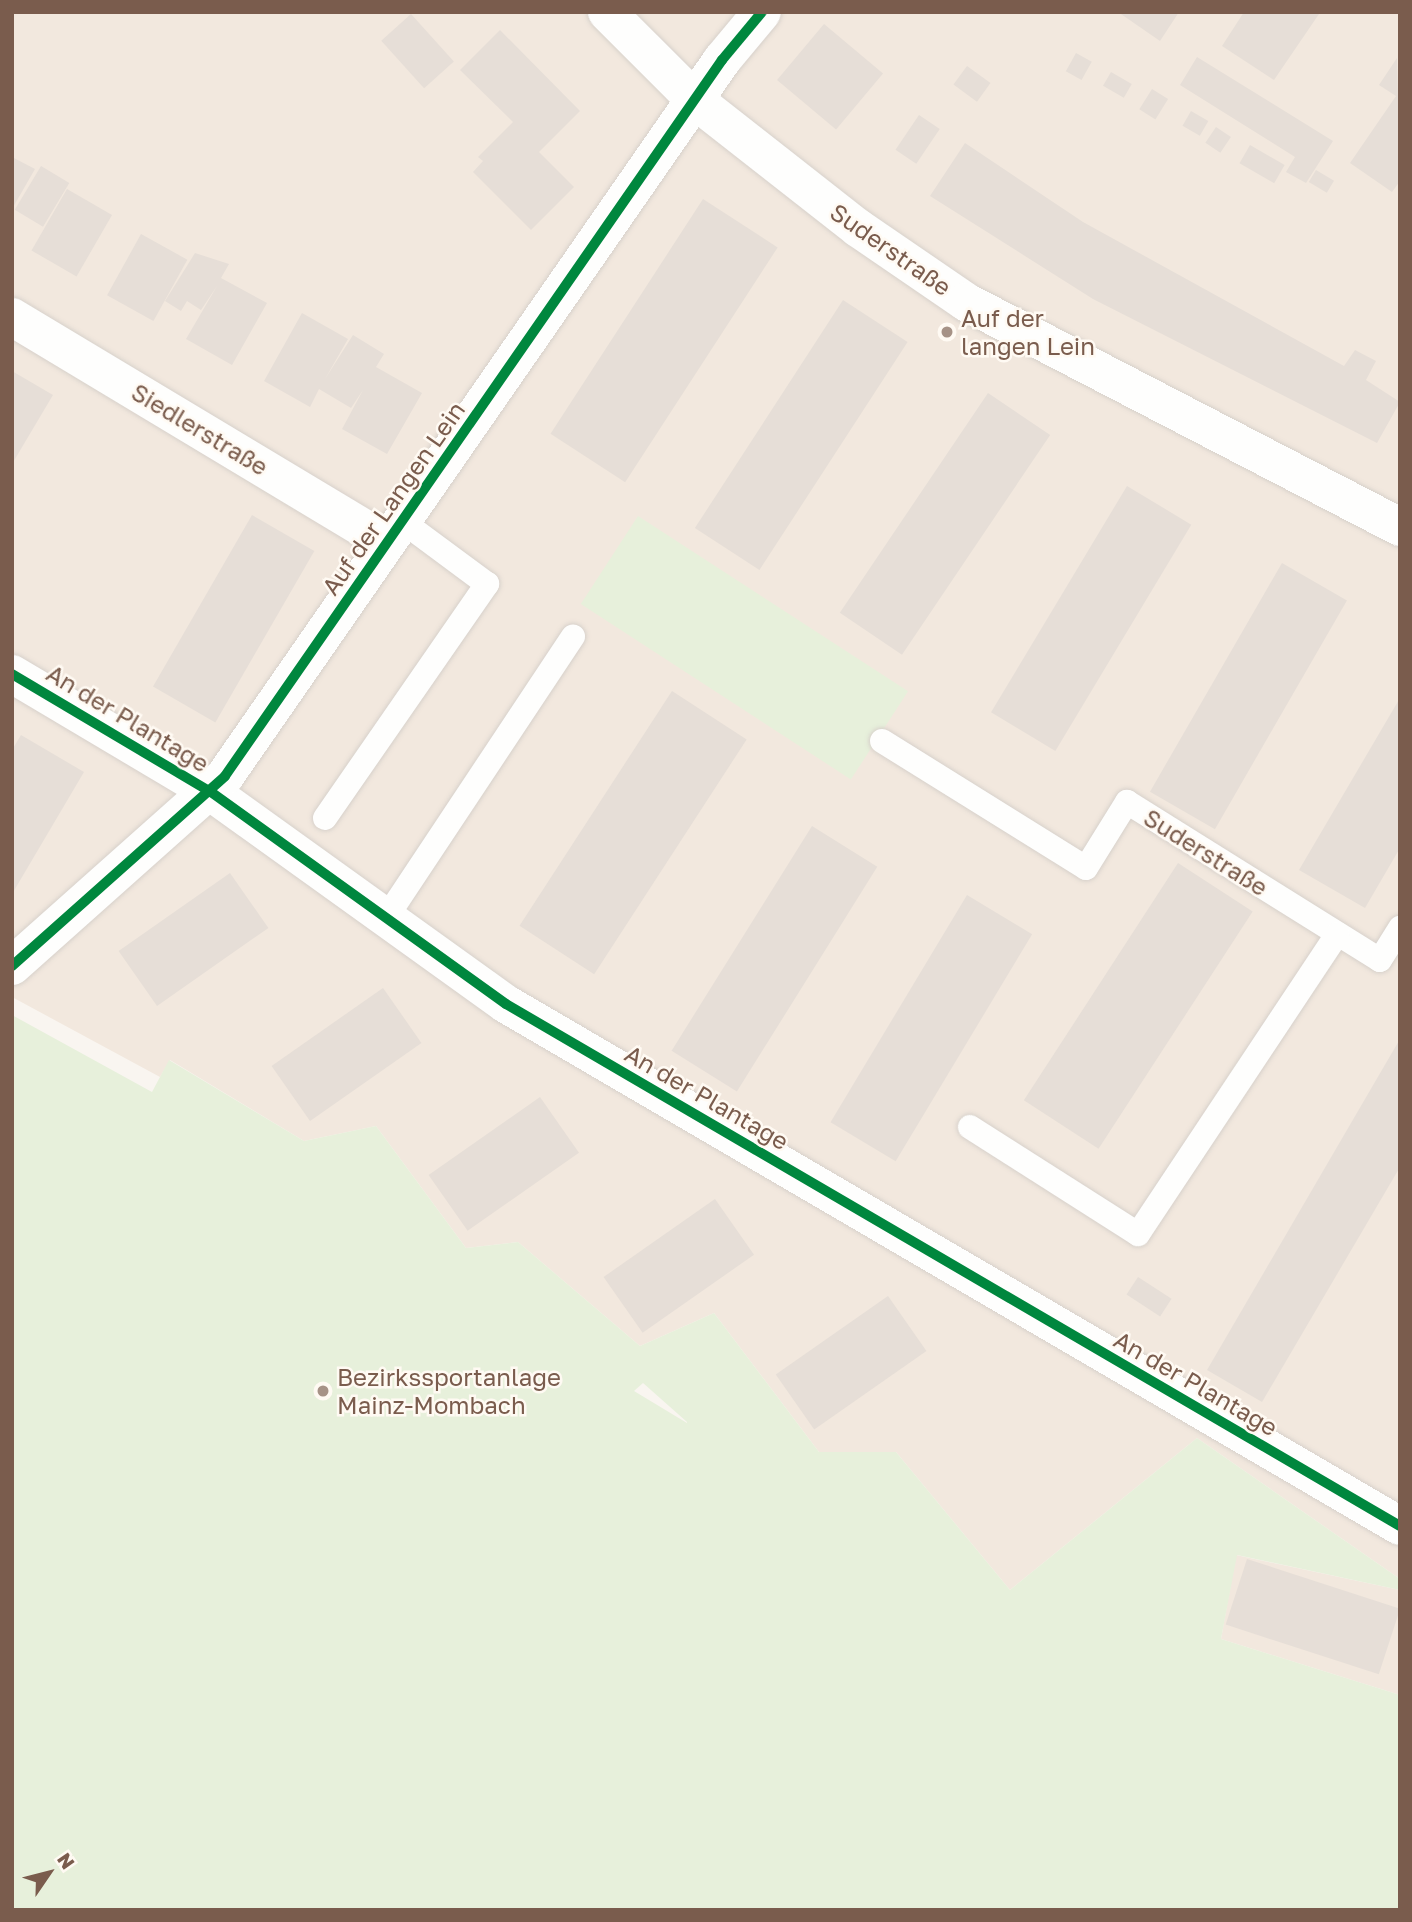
<!DOCTYPE html>
<html>
<head>
<meta charset="utf-8">
<style>
  body { margin:0 }
  #map { position:relative; width:1412px; height:1922px; overflow:hidden; background:#f9f5f0; font-family:"Golos Text",sans-serif }
  div>[style] { position:absolute }
  .residential>* { inset:0; background:#f2e8de }
  .green>* { inset:0; background:#e7f0db; transform-origin:0 0 }
  .building>* { inset:0; background:#e6ded7; transform-origin:0 0 }
  .roads { filter:drop-shadow(0 0 2px #d7d1cb) drop-shadow(0 0 2px #d7d1cb) }
  .service>* { height:24px; margin:-12px; padding:0 12px; transform-origin:12px; border-radius:12px; background:#fefefd }
  .minor>* { height:38px; margin:-19px; padding:0 19px; transform-origin:19px; border-radius:19px; background:#fefefd }
  .cycleway>* { height:10px; margin:-5px; padding:0 5px; transform-origin:5px; border-radius:5px; background:#00873e }
  .dots>* { width:19px; height:19px; translate:-50% -50%; box-sizing:border-box; border:4px solid #fffaf3; border-radius:50% }
  span { translate:-50% -50%; white-space:nowrap; text-align:center; line-height:1.15; -webkit-text-stroke:5px #fffaf3; paint-order:stroke }
  .street-label { font-size:24px; color:#7a5c4d }
  .poi-label { font-size:24px; color:#7a5c4d }
  .left { translate:0 -50%; text-align:left }
  .frame { position:absolute; inset:0; border:14px solid #7a5c4d; pointer-events:none }
  .north { position:absolute; left:14px; top:1838px; width:70px; height:70px; -webkit-text-stroke:5px #fffaf3; paint-order:stroke; rotate:55deg; font-size:19px; font-weight:700; line-height:28px; text-align:center; color:#7a5c4d }
  .north::after { content:''; display:block; margin:auto; width:24px; height:32px; background:#7a5c4d; clip-path:polygon(50% 0,100% 100%,50% 72%,0 100%) }
</style>
</head>
<body>
<div id="map">
  <div class="residential">
    <div style="clip-path:polygon(12px 12px,1400px 12px,1400px 1579px,1197px 1438px,1010px 1590px,896px 1452px,819px 1452px,714px 1313px,640px 1346px,518px 1242px,466px 1248px,376px 1126px,304px 1141px,170px 1060px,160px 1077px,12px 997px)"></div>
    <div style="clip-path:polygon(1236px 1555px,1400px 1590px,1400px 1695px,1221px 1639px)"></div>
  </div>
  <div class="green">
    <div style="left:638px;top:516px;width:322px;height:105px;rotate:33deg"></div>
    <div style="clip-path:polygon(evenodd,12px 1015px,152px 1092px,169px 1060px,304px 1141px,376px 1126px,466px 1248px,518px 1242px,640px 1346px,714px 1313px,819px 1452px,896px 1452px,1010px 1590px,1197px 1438px,1400px 1579px,1400px 1590px,1237px 1555px,1221px 1639px,1400px 1695px,1400px 1910px,12px 1910px,12px 1015px,643px 1383px,687px 1422px,687px 1423px,634px 1391px,643px 1383px)"></div>
  </div>
  <div class="building">
    <div style="clip-path:polygon(1118px 12px,1179px 12px,1160px 41px)"></div>
    <div style="clip-path:polygon(1244px 12px,1319px 14px,1274px 80px,1222px 46px)"></div>
    <div style="left:411px;top:14px;width:64px;height:40px;rotate:48deg"></div>
    <div style="left:824px;top:24px;width:77px;height:73px;rotate:40deg"></div>
    <div style="clip-path:polygon(500px 30px,580px 111px,539px 152px,574px 187px,531px 230px,473px 172px,483px 161px,478px 157px,513px 122px,460px 70px)"></div>
    <div style="left:1076px;top:53px;width:18px;height:21px;rotate:29deg"></div>
    <div style="clip-path:polygon(1197px 57px,1333px 141px,1306px 183px,1286px 172px,1295px 157px,1180px 85px)"></div>
    <div style="clip-path:polygon(1397px 58px,1400px 181px,1392px 192px,1350px 163px,1396px 96px,1379px 85px)"></div>
    <div style="left:967px;top:66px;width:29px;height:23px;rotate:36deg"></div>
    <div style="left:1111px;top:72px;width:24px;height:16px;rotate:30deg"></div>
    <div style="left:1152px;top:89px;width:19px;height:24px;rotate:32deg"></div>
    <div style="left:1191px;top:111px;width:20px;height:17px;rotate:30deg"></div>
    <div style="left:919px;top:115px;width:25px;height:42px;rotate:34deg"></div>
    <div style="left:1216px;top:127px;width:18px;height:19px;rotate:34deg"></div>
    <div style="clip-path:polygon(965px 143px,1083px 222px,1344px 366px,1355px 350px,1376px 361px,1366px 380px,1400px 402px,1377px 443px,1093px 299px,930px 196px)"></div>
    <div style="left:1250px;top:145px;width:40px;height:21px;rotate:30deg"></div>
    <div style="clip-path:polygon(12px 157px,35px 169px,12px 209px)"></div>
    <div style="left:41px;top:166px;width:33px;height:51px;rotate:31deg"></div>
    <div style="left:1316px;top:170px;width:21px;height:14px;rotate:31deg"></div>
    <div style="left:67px;top:189px;width:52px;height:71px;rotate:30deg"></div>
    <div style="left:703px;top:199px;width:89px;height:280px;rotate:33deg"></div>
    <div style="left:141px;top:234px;width:53px;height:70px;rotate:29deg"></div>
    <div style="clip-path:polygon(195px 253px,229px 264px,221px 278px,267px 303px,232px 365px,186px 339px,217px 286px,201px 310px,187px 301px,181px 311px,165px 301px)"></div>
    <div style="left:843px;top:300px;width:77px;height:272px;rotate:33deg"></div>
    <div style="clip-path:polygon(302px 313px,348px 339px,325px 379px,353px 335px,384px 354px,376px 367px,422px 393px,387px 454px,342px 429px,363px 390px,351px 408px,319px 389px,310px 407px,264px 381px)"></div>
    <div style="clip-path:polygon(12px 371px,53px 395px,12px 464px)"></div>
    <div style="left:988px;top:393px;width:75px;height:265px;rotate:34deg"></div>
    <div style="left:1127px;top:486px;width:75px;height:264px;rotate:31deg"></div>
    <div style="left:252px;top:515px;width:72px;height:198px;rotate:30deg"></div>
    <div style="left:1282px;top:563px;width:75px;height:264px;rotate:30deg"></div>
    <div style="left:672px;top:691px;width:89px;height:280px;rotate:33deg"></div>
    <div style="clip-path:polygon(1400px 698px,1400px 848px,1365px 908px,1299px 870px)"></div>
    <div style="clip-path:polygon(21px 735px,84px 772px,12px 894px,12px 750px)"></div>
    <div style="left:812px;top:826px;width:77px;height:265px;rotate:32deg"></div>
    <div style="left:1178px;top:863px;width:89px;height:283px;rotate:33deg"></div>
    <div style="left:230px;top:873px;width:67px;height:136px;rotate:55deg"></div>
    <div style="left:967px;top:895px;width:76px;height:265px;rotate:31deg"></div>
    <div style="left:383px;top:988px;width:67px;height:136px;rotate:55deg"></div>
    <div style="clip-path:polygon(1400px 1039px,1400px 1167px,1262px 1402px,1207px 1370px)"></div>
    <div style="left:540px;top:1097px;width:68px;height:136px;rotate:55deg"></div>
    <div style="left:715px;top:1199px;width:68px;height:136px;rotate:55deg"></div>
    <div style="left:1138px;top:1277px;width:40px;height:21px;rotate:33deg"></div>
    <div style="left:888px;top:1296px;width:67px;height:137px;rotate:55deg"></div>
    <div style="left:1247px;top:1559px;width:161px;height:69px;rotate:18deg"></div>
  </div>
  <div class="roads">
    <div class="service">
      <div style="left:882px;top:741px;width:240px;rotate:31.9deg"></div>
      <div style="left:1086px;top:868px;width:78px;rotate:-58.2deg"></div>
      <div style="left:1127px;top:802px;width:298px;rotate:32deg"></div>
      <div style="left:1380px;top:960px;width:38px;rotate:-58deg"></div>
      <div style="left:325px;top:818px;width:285px;rotate:-55.3deg"></div>
      <div style="left:487px;top:584px;width:106px;rotate:-143.5deg"></div>
      <div style="left:386px;top:918px;width:338px;rotate:-56.4deg"></div>
      <div style="left:970px;top:1127px;width:199px;rotate:32.5deg"></div>
      <div style="left:1138px;top:1234px;width:360px;rotate:-56.4deg"></div>
    </div>
    <div class="minor">
      <div style="left:607px;top:12px;width:126px;rotate:45deg"></div>
      <div style="left:696px;top:101px;width:206px;rotate:38.1deg"></div>
      <div style="left:858px;top:228px;width:131px;rotate:34.4deg"></div>
      <div style="left:966px;top:302px;width:489px;rotate:27.4deg"></div>
      <div style="left:12px;top:317px;width:437px;rotate:31deg"></div>
      <div style="left:12px;top:674px;width:231px;rotate:30.7deg"></div>
      <div style="left:211px;top:792px;width:363px;rotate:35.7deg"></div>
      <div style="left:506px;top:1004px;width:1035px;rotate:30.28deg"></div>
      <div style="left:12px;top:966px;width:285px;rotate:-41.7deg"></div>
      <div style="left:225px;top:776px;width:872px;rotate:-55.23deg"></div>
      <div style="left:722px;top:60px;width:62px;rotate:-50.2deg"></div>
    </div>
  </div>
  <div class="cycleway">
    <div style="left:12px;top:674px;width:231px;rotate:30.7deg"></div>
    <div style="left:211px;top:792px;width:363px;rotate:35.7deg"></div>
    <div style="left:506px;top:1004px;width:1035px;rotate:30.28deg"></div>
    <div style="left:12px;top:966px;width:285px;rotate:-41.7deg"></div>
    <div style="left:225px;top:776px;width:872px;rotate:-55.23deg"></div>
    <div style="left:722px;top:60px;width:62px;rotate:-50.2deg"></div>
  </div>
  <div class="dots">
    <div style="left:947px;top:332px;background:#a69286"></div>
    <div style="left:323px;top:1391px;background:#a69286"></div>
  </div>
  <div class="street-label">
    <span style="left:891px;top:249px;rotate:35deg">Suderstraße</span>
    <span style="left:200px;top:429px;rotate:31deg">Siedlerstraße</span>
    <span style="left:393px;top:498px;rotate:-55deg">Auf der Langen Lein</span>
    <span style="left:128px;top:718px;rotate:31deg">An der Plantage</span>
    <span style="left:1206px;top:852px;rotate:32deg">Suderstraße</span>
    <span style="left:707px;top:1097px;rotate:30deg">An der Plantage</span>
    <span style="left:1196px;top:1383px;rotate:30deg">An der Plantage</span>
  </div>
  <div class="poi-label">
    <span class="left" style="left:961px;top:332px">Auf der<br>langen Lein</span>
    <span class="left" style="left:337px;top:1391px">Bezirkssportanlage<br>Mainz-Mombach</span>
  </div>
  <div class="frame"></div>
  <div class="north">N</div>
</div>
</body>
</html>
